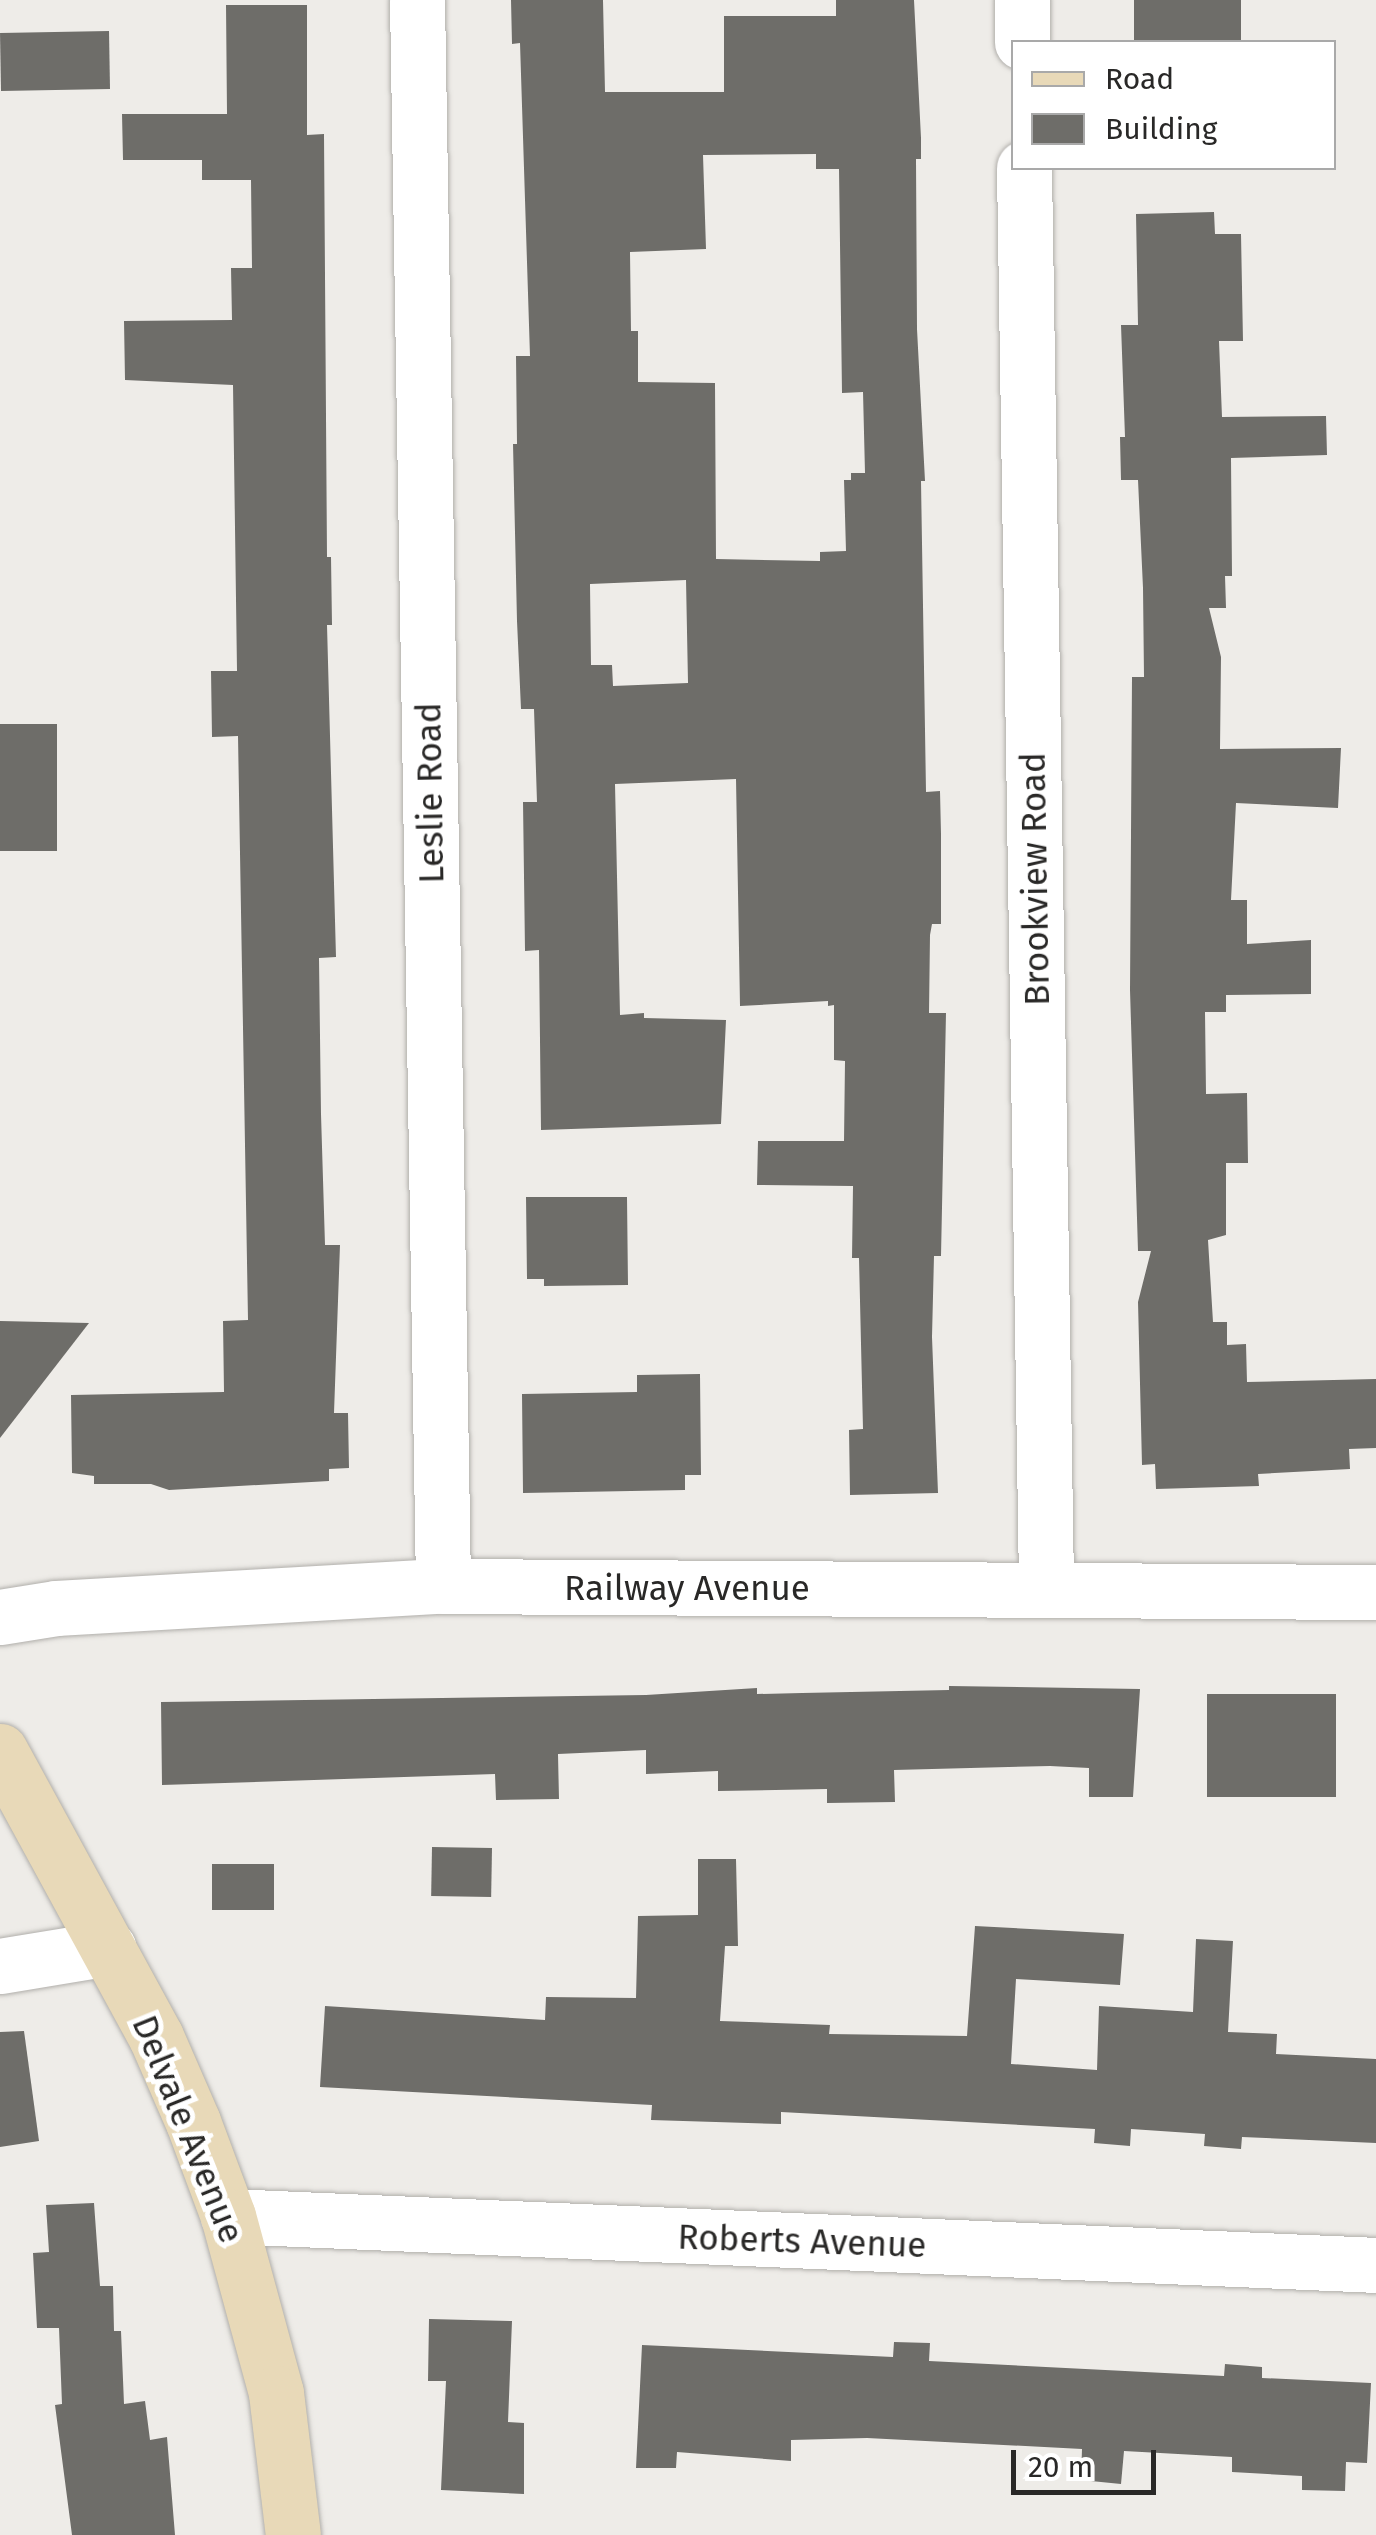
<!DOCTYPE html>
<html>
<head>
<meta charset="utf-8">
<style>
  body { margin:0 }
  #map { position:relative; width:1376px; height:2535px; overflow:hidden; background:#eeece8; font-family:"Fira Sans",sans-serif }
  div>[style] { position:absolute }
  .building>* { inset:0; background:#6e6d69; transform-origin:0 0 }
  .roads { filter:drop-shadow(0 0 2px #b1afab) drop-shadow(0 0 2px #b1afab) }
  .street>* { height:55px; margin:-27.5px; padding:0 27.5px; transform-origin:27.5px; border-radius:27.5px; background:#fff }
  .secondary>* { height:55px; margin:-27.5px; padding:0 27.5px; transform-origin:27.5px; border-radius:27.5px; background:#e8d9b8 }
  span { translate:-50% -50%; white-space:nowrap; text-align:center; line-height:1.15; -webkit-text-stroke:10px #fff; paint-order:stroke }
  .street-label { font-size:35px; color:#292827 }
  .legend { position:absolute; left:1011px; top:40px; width:325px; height:130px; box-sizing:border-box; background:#fff; border:2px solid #a9a9a9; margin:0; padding:12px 18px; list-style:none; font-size:30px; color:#292827 }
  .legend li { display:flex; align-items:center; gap:20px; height:50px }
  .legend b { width:50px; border:2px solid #a9a9a9 }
  .scale { position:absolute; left:1011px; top:2450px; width:145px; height:45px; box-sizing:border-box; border:5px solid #292827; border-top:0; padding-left:12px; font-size:30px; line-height:35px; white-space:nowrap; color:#292827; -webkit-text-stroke:8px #fff; paint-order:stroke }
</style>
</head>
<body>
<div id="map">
  <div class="building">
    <div style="clip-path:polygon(evenodd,511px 0,603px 0,605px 92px,724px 92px,724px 16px,836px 16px,836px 0,914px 0,921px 138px,921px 159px,916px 159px,917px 329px,925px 481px,921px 481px,926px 792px,940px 791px,941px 834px,941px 924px,932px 924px,930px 935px,929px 1013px,946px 1013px,941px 1256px,934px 1256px,932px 1337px,938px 1493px,850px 1495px,849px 1430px,863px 1429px,859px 1258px,852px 1258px,853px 1186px,757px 1185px,758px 1141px,844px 1141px,845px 1061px,834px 1060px,834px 1005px,828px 1006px,828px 1001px,740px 1006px,736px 779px,615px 784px,620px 1015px,644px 1013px,644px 1018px,726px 1020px,721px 1124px,541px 1130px,539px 950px,525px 951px,523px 802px,537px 802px,534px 709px,521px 709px,517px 621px,513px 444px,517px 444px,516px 356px,530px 356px,520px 43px,512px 44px,511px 0,816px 154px,816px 169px,839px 169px,842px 393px,863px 392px,865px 473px,851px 473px,851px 480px,844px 480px,846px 551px,820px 552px,820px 561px,716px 559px,715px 383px,638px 382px,638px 331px,631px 331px,630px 252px,706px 249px,703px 155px,816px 154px,511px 0,686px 580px,688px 683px,613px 686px,612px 665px,591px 665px,590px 584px,686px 580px)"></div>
    <div style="left:1134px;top:0;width:107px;height:42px"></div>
    <div style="clip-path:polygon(226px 5px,307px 5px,307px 135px,324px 134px,327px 557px,331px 557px,332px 625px,327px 625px,336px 957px,319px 958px,321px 1114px,325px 1245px,340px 1245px,334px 1413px,348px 1413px,349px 1468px,329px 1469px,329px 1481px,169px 1490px,151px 1484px,94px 1484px,94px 1476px,72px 1473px,71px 1395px,224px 1392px,223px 1321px,248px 1320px,238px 736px,212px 737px,211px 671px,237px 671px,233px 385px,125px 380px,124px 321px,232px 320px,231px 268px,252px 268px,251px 180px,202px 180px,202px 160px,123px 160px,122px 114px,227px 114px)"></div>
    <div style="left:109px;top:31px;width:58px;height:109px;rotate:89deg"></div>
    <div style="clip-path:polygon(1214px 212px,1215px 234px,1241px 234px,1243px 341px,1219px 341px,1222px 417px,1326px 416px,1327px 455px,1231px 458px,1232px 576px,1225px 576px,1226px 608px,1209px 608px,1221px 657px,1220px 749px,1341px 748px,1338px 808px,1236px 803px,1231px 900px,1247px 900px,1247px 944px,1311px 940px,1311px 994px,1226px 995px,1226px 1012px,1205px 1012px,1206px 1094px,1247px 1093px,1248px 1163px,1226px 1163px,1226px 1235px,1208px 1240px,1213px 1322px,1227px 1322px,1227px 1345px,1246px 1344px,1247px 1382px,1376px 1379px,1376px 1448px,1349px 1449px,1350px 1469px,1258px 1474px,1259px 1486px,1156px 1489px,1155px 1464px,1142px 1465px,1138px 1302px,1151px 1251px,1138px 1251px,1130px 990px,1132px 677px,1144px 677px,1143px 588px,1138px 480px,1121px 480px,1120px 437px,1125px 437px,1121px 325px,1138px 325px,1136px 214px)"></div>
    <div style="left:57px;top:724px;width:127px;height:57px;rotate:90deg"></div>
    <div style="clip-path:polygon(526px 1197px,627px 1197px,628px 1285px,544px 1286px,544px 1279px,527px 1279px)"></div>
    <div style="clip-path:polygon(0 1321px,89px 1323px,0 1438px)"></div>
    <div style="clip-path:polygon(700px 1374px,701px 1475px,685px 1475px,685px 1490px,523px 1493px,522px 1394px,637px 1392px,637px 1375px)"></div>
    <div style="clip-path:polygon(949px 1686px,1140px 1689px,1133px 1797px,1089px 1797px,1089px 1768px,1050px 1766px,894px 1770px,895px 1802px,827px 1803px,827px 1789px,718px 1791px,718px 1771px,646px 1774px,646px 1750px,558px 1754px,559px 1799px,496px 1800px,495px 1774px,162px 1785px,161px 1702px,646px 1695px,757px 1688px,757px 1694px,802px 1693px,949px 1690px)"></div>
    <div style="left:1207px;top:1694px;width:129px;height:103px"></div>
    <div style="left:492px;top:1848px;width:49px;height:60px;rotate:91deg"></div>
    <div style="clip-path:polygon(698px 1859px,736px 1859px,738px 1946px,725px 1946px,720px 2021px,830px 2025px,829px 2034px,967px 2036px,975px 1926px,1124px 1934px,1120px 1985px,1016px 1979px,1011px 2064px,1097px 2070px,1099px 2006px,1193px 2012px,1196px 1939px,1233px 1941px,1228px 2032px,1277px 2034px,1276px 2054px,1376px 2059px,1376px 2143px,1242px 2137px,1241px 2149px,1204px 2146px,1205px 2134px,1131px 2129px,1130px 2146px,1094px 2143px,1095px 2129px,781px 2112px,781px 2124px,651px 2120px,652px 2105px,320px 2087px,325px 2006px,545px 2020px,546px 1997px,636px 1998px,638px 1916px,698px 1915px)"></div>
    <div style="left:212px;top:1864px;width:62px;height:46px"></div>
    <div style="clip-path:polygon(24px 2031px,39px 2141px,0 2147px,0 2032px)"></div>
    <div style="clip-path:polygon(94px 2203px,100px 2286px,113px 2286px,114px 2331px,121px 2331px,124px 2404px,145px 2401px,150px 2440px,167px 2437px,175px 2535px,72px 2535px,55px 2405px,62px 2404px,59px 2328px,37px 2328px,33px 2253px,49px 2252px,46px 2205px)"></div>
    <div style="clip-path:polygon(429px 2319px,512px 2321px,508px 2422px,524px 2423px,524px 2494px,441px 2490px,446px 2381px,428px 2381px)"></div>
    <div style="clip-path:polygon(894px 2342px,930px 2343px,929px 2361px,1224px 2376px,1225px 2364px,1262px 2367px,1262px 2378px,1371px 2383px,1367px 2463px,1346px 2462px,1345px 2491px,1302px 2490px,1302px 2476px,1232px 2472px,1232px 2457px,1124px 2451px,1121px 2484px,1081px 2480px,1082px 2449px,867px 2438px,791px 2440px,791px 2461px,677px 2452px,676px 2468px,636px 2468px,642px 2345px,893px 2357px)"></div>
  </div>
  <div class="roads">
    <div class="street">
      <div style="left:417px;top:0;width:1586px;rotate:89.06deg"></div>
      <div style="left:1022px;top:0;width:42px;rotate:90deg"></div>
      <div style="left:1024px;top:168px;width:1422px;rotate:89.11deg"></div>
      <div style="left:0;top:1617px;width:57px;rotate:-9.1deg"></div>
      <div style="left:56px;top:1608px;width:388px;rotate:-3.3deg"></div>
      <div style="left:443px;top:1586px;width:933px;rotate:0.37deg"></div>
      <div style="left:0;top:1966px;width:110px;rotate:-9.4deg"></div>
      <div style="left:228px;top:2216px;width:1149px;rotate:2.44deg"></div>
    </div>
    <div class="secondary">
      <div style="left:0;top:1751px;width:326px;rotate:61.4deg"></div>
      <div style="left:156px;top:2037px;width:93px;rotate:66.5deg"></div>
      <div style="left:193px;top:2122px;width:100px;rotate:69.6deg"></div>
      <div style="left:228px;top:2216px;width:183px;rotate:74.8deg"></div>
      <div style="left:276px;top:2393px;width:143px;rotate:83.2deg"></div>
    </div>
  </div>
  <div class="street-label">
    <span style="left:430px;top:793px;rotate:-91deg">Leslie Road</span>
    <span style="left:1035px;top:879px;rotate:-91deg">Brookview Road</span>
    <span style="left:687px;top:1588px">Railway Avenue</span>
    <span style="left:188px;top:2129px;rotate:68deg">Delvale Avenue</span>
    <span style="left:802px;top:2241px;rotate:2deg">Roberts Avenue</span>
  </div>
  <ul class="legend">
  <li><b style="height:12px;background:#e8d9b8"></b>Road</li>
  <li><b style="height:28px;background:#6e6d69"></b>Building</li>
  </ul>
  <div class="scale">20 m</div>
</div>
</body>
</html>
